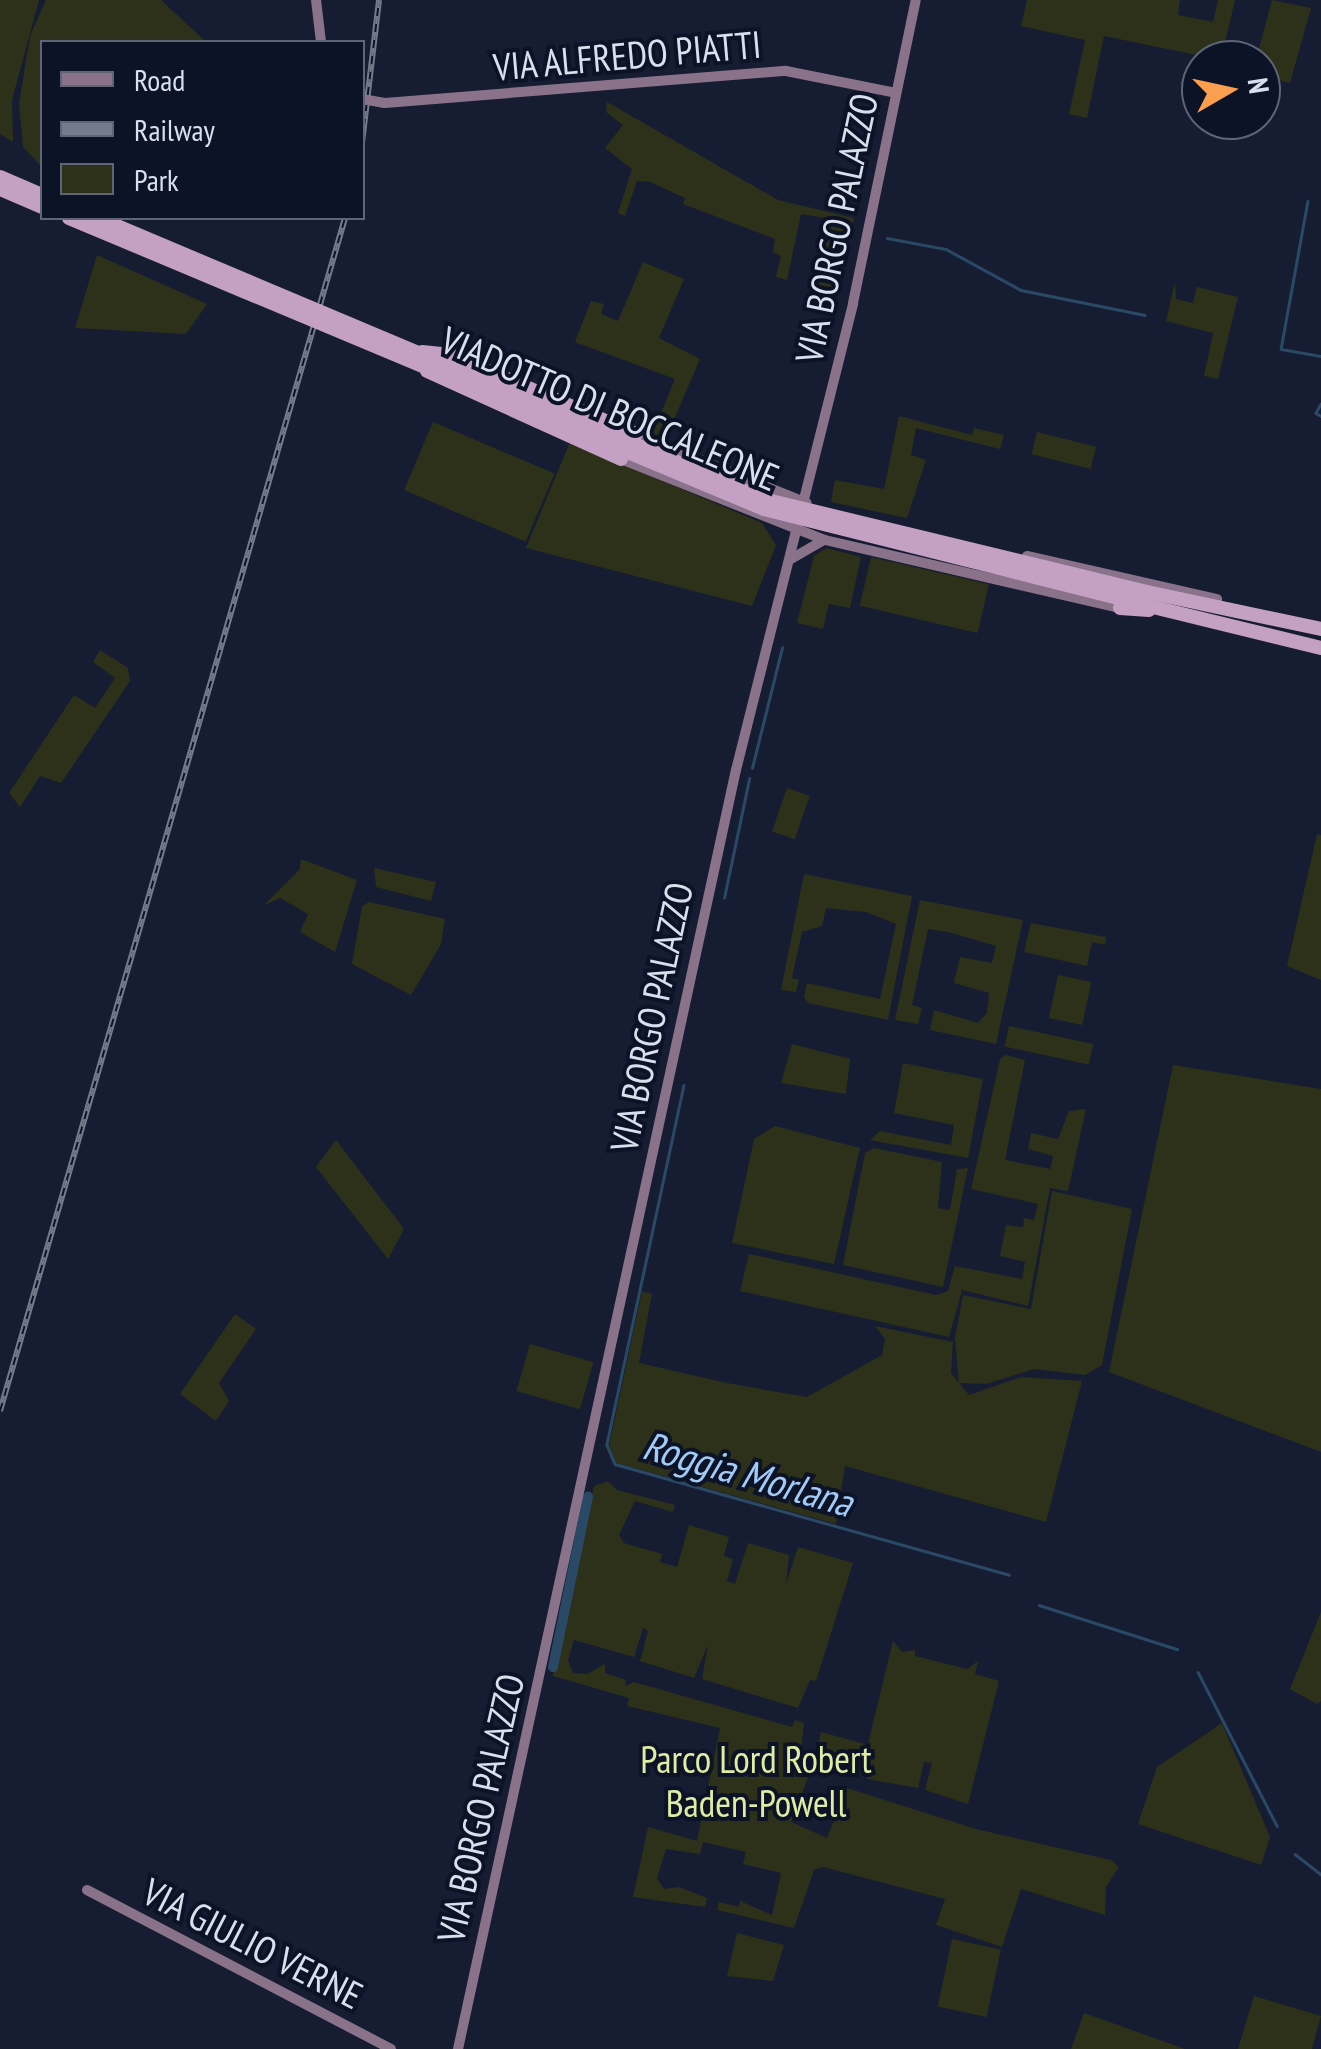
<!DOCTYPE html>
<html>
<head>
<meta charset="utf-8">
<style>
  body { margin:0 }
  #map { position:relative; width:1321px; height:2049px; overflow:hidden; background:#161d32; font-family:"PT Sans Narrow",sans-serif }
  div>[style] { position:absolute }
  .green>* { inset:0; background:#2d3119; transform-origin:0 0 }
  .stream>* { height:2.5px; margin:-1.25px; padding:0 1.25px; transform-origin:1.25px; border-radius:1.25px; background:#2a4967 }
  .canal>* { height:10px; margin:-5px; padding:0 5px; transform-origin:5px; border-radius:5px; background:#2a4967 }
  .secondary>* { height:10px; margin:-5px; padding:0 5px; transform-origin:5px; border-radius:5px; background:#8a738a }
  .highway>* { height:14px; margin:-7px; padding:0 7px; transform-origin:7px; border-radius:7px; background:#c4a1c4 }
  .rail>* { height:6px; margin-top:-3px; transform-origin:0; background:repeating-linear-gradient(90deg,#0d1327 0 8px,#747b8c 0 16px); box-sizing:border-box; border-block:2px solid #747b8c }
  .secondary-bridge>* { height:10px; margin:-5px; padding:0 5px; transform-origin:5px; border-radius:5px; background:#8a738a }
  .highway-bridge>* { height:14px; margin:-7px; padding:0 7px; transform-origin:7px; border-radius:7px; background:#c4a1c4 }
  span { translate:-50% -50%; white-space:nowrap; text-align:center; line-height:1.15; -webkit-text-stroke:8px #0d1327; paint-order:stroke }
  .street-label { font-size:38px; color:#d9dfed }
  .park-label { font-size:38px; color:#dfeca4 }
  .water-label { font-size:40px; color:#a1cbf6; font-style:italic }
  .legend { position:absolute; left:40px; top:40px; width:325px; height:180px; box-sizing:border-box; background:#0d1327; border:2px solid #5f6576; margin:0; padding:12px 18px; list-style:none; font-size:30px; color:#d9dfed }
  .legend li { display:flex; align-items:center; gap:20px; height:50px }
  .legend b { width:50px; border:2px solid #5f6576 }
  .north { position:absolute; left:1181px; top:40px; width:100px; height:100px; box-sizing:border-box; background:#0d1327; border:2px solid #5f6576; border-radius:50%; rotate:81deg; font-size:28px; font-weight:700; line-height:40px; text-align:center; color:#d9dfed }
  .north::after { content:''; display:block; margin:auto; width:35px; height:45px; background:#fa9f4f; clip-path:polygon(50% 0,100% 100%,50% 72%,0 100%) }
</style>
</head>
<body>
<div id="map">
  <div class="green">
    <div style="clip-path:polygon(0 0,39px 0,12px 100px,13px 142px,0 134px)"></div>
    <div style="clip-path:polygon(46px 0,161px 0,206px 42px,42px 42px,42px 167px,23px 147px,19px 104px,30px 36px)"></div>
    <div style="clip-path:polygon(1027px 0,1180px 0,1178px 15px,1213px 22px,1218px 0,1235px 0,1221px 60px,1104px 36px,1087px 118px,1069px 114px,1085px 40px,1021px 26px)"></div>
    <div style="clip-path:polygon(1272px 0,1311px 8px,1290px 83px,1261px 75px,1256px 60px)"></div>
    <div style="clip-path:polygon(607px 102px,778px 200px,854px 218px,837px 296px,810px 289px,827px 218px,801px 214px,787px 280px,776px 277px,781px 256px,773px 252px,775px 239px,683px 204px,685px 198px,650px 182px,637px 181px,625px 216px,618px 213px,632px 169px,605px 148px,623px 125px,606px 112px)"></div>
    <div style="clip-path:polygon(97px 255px,207px 304px,186px 334px,75px 328px)"></div>
    <div style="clip-path:polygon(643px 262px,684px 279px,659px 338px,700px 359px,666px 438px,653px 433px,675px 379px,575px 342px,591px 301px,604px 304px,601px 314px,618px 321px)"></div>
    <div style="clip-path:polygon(1175px 282px,1176px 299px,1193px 303px,1197px 287px,1238px 297px,1218px 379px,1204px 376px,1213px 333px,1166px 321px)"></div>
    <div style="clip-path:polygon(899px 416px,972px 435px,974px 428px,1004px 435px,1000px 449px,916px 428px,911px 455px,926px 460px,907px 518px,831px 502px,835px 480px,884px 489px)"></div>
    <div style="left:433px;top:422px;width:132px;height:74px;rotate:23deg"></div>
    <div style="left:1037px;top:432px;width:61px;height:23px;rotate:14deg"></div>
    <div style="clip-path:polygon(570px 442px,762px 523px,776px 545px,752px 606px,526px 548px)"></div>
    <div style="clip-path:polygon(826px 548px,861px 557px,850px 608px,829px 604px,823px 629px,797px 623px,814px 556px)"></div>
    <div style="left:871px;top:557px;width:121px;height:50px;rotate:13deg"></div>
    <div style="clip-path:polygon(100px 650px,128px 668px,130px 681px,61px 783px,40px 776px,20px 807px,9px 793px,74px 695px,95px 708px,115px 678px,93px 662px)"></div>
    <div style="left:787px;top:788px;width:24px;height:46px;rotate:19deg"></div>
    <div style="clip-path:polygon(1317px 834px,1321px 835px,1321px 980px,1287px 966px)"></div>
    <div style="clip-path:polygon(301px 859px,357px 880px,335px 952px,300px 932px,308px 914px,280px 898px,264px 905px,300px 869px)"></div>
    <div style="clip-path:polygon(374px 868px,436px 882px,431px 901px,376px 887px)"></div>
    <div style="clip-path:polygon(804px 874px,912px 896px,888px 1020px,808px 1003px,804px 997px,807px 983px,880px 999px,896px 924px,866px 912px,826px 908px,822px 926px,802px 932px,792px 978px,799px 980px,796px 992px,781px 990px)"></div>
    <div style="clip-path:polygon(920px 900px,1023px 920px,996px 1044px,930px 1030px,934px 1010px,978px 1023px,987px 1013px,989px 993px,954px 983px,960px 957px,992px 963px,996px 946px,948px 932px,928px 929px,912px 1005px,922px 1008px,918px 1024px,895px 1020px)"></div>
    <div style="clip-path:polygon(369px 902px,445px 919px,441px 944px,411px 995px,352px 964px,362px 906px)"></div>
    <div style="clip-path:polygon(1031px 923px,1106px 937px,1105px 945px,1092px 942px,1087px 966px,1024px 952px)"></div>
    <div style="left:1058px;top:975px;width:34px;height:44px;rotate:12deg"></div>
    <div style="left:1009px;top:1026px;width:86px;height:21px;rotate:12deg"></div>
    <div style="clip-path:polygon(792px 1044px,850px 1059px,846px 1094px,781px 1083px)"></div>
    <div style="clip-path:polygon(1006px 1055px,1025px 1060px,1005px 1160px,1050px 1169px,1053px 1156px,1028px 1149px,1031px 1133px,1058px 1139px,1069px 1111px,1086px 1109px,1068px 1191px,1050px 1188px,1028px 1306px,962px 1290px,949px 1337px,740px 1291px,749px 1254px,936px 1295px,948px 1291px,955px 1266px,1022px 1279px,1025px 1262px,1000px 1256px,1006px 1225px,1023px 1227px,1024px 1218px,1034px 1220px,1038px 1204px,971px 1189px,1000px 1059px)"></div>
    <div style="clip-path:polygon(903px 1063px,983px 1079px,968px 1158px,870px 1140px,880px 1131px,951px 1145px,954px 1125px,894px 1113px)"></div>
    <div style="clip-path:polygon(1173px 1065px,1321px 1089px,1321px 1452px,1109px 1372px)"></div>
    <div style="clip-path:polygon(775px 1126px,860px 1148px,834px 1264px,732px 1243px,754px 1139px)"></div>
    <div style="clip-path:polygon(336px 1140px,404px 1229px,388px 1259px,316px 1167px)"></div>
    <div style="clip-path:polygon(874px 1148px,942px 1162px,938px 1208px,950px 1210px,957px 1169px,968px 1168px,943px 1287px,843px 1265px,865px 1153px)"></div>
    <div style="clip-path:polygon(1052px 1191px,1132px 1209px,1102px 1365px,1085px 1375px,1034px 1369px,986px 1384px,959px 1383px,955px 1338px,963px 1295px,1031px 1309px)"></div>
    <div style="clip-path:polygon(642px 1291px,652px 1294px,639px 1363px,727px 1383px,807px 1397px,882px 1355px,885px 1339px,875px 1326px,953px 1342px,951px 1373px,969px 1395px,1021px 1377px,1082px 1381px,1046px 1522px,845px 1466px,836px 1524px,616px 1463px,609px 1446px)"></div>
    <div style="clip-path:polygon(235px 1314px,256px 1329px,219px 1383px,229px 1401px,216px 1421px,180px 1394px)"></div>
    <div style="left:530px;top:1344px;width:66px;height:49px;rotate:16deg"></div>
    <div style="clip-path:polygon(608px 1481px,617px 1490px,675px 1505px,673px 1512px,635px 1501px,619px 1535px,624px 1543px,662px 1554px,660px 1562px,677px 1567px,689px 1525px,729px 1537px,724px 1556px,733px 1559px,727px 1581px,735px 1584px,748px 1543px,789px 1555px,786px 1584px,798px 1547px,853px 1563px,816px 1681px,810px 1680px,798px 1708px,702px 1679px,708px 1645px,694px 1678px,640px 1661px,648px 1631px,643px 1628px,634px 1657px,574px 1640px,568px 1660px,573px 1673px,587px 1674px,605px 1664px,605px 1673px,626px 1680px,625px 1686px,634px 1682px,792px 1727px,795px 1720px,804px 1723px,800px 1761px,809px 1775px,791px 1822px,827px 1838px,847px 1788px,976px 1829px,1111px 1860px,1119px 1867px,1106px 1887px,1105px 1915px,1021px 1889px,1002px 1947px,936px 1925px,945px 1899px,823px 1867px,814px 1870px,794px 1928px,717px 1910px,719px 1902px,739px 1907px,740px 1901px,772px 1915px,781px 1873px,743px 1864px,746px 1852px,703px 1842px,700px 1854px,666px 1849px,657px 1878px,664px 1889px,679px 1887px,707px 1898px,705px 1907px,633px 1897px,648px 1827px,697px 1841px,720px 1728px,627px 1706px,629px 1698px,553px 1676px,594px 1486px)"></div>
    <div style="clip-path:polygon(1321px 1612px,1321px 1701px,1317px 1704px,1290px 1689px)"></div>
    <div style="clip-path:polygon(893px 1641px,902px 1652px,915px 1650px,915px 1656px,967px 1669px,978px 1661px,975px 1674px,999px 1681px,968px 1804px,925px 1790px,932px 1763px,924px 1762px,918px 1788px,867px 1779px,872px 1750px,867px 1748px)"></div>
    <div style="clip-path:polygon(1222px 1723px,1270px 1837px,1261px 1865px,1138px 1824px,1157px 1767px)"></div>
    <div style="clip-path:polygon(821px 1732px,865px 1744px,852px 1772px,816px 1759px)"></div>
    <div style="clip-path:polygon(737px 1933px,784px 1945px,773px 1981px,727px 1976px)"></div>
    <div style="left:952px;top:1939px;width:50px;height:69px;rotate:12deg"></div>
    <div style="clip-path:polygon(1254px 1996px,1321px 2016px,1312px 2049px,1238px 2049px)"></div>
    <div style="clip-path:polygon(1084px 2013px,1185px 2049px,1071px 2049px)"></div>
  </div>
  <div class="stream">
    <div style="left:1308px;top:201px;width:150px;rotate:100.3deg"></div>
    <div style="left:1281px;top:349px;width:41px;rotate:9.9deg"></div>
    <div style="left:887px;top:238px;width:60px;rotate:10.6deg"></div>
    <div style="left:946px;top:249px;width:85px;rotate:28.7deg"></div>
    <div style="left:1021px;top:290px;width:126px;rotate:11.4deg"></div>
    <div style="left:1321px;top:404px;width:10px;rotate:119deg"></div>
    <div style="left:1316px;top:413px;width:6px;rotate:31deg"></div>
    <div style="left:752px;top:768px;width:124px;rotate:-76deg"></div>
    <div style="left:724px;top:898px;width:122px;rotate:-78.1deg"></div>
    <div style="left:684px;top:1085px;width:368px;rotate:102.1deg"></div>
    <div style="left:607px;top:1445px;width:21px;rotate:67deg"></div>
    <div style="left:615px;top:1464px;width:409px;rotate:15.7deg"></div>
    <div style="left:1039px;top:1605px;width:145px;rotate:17.7deg"></div>
    <div style="left:1198px;top:1672px;width:173px;rotate:62.8deg"></div>
    <div style="left:1295px;top:1854px;width:33px;rotate:38deg"></div>
  </div>
  <div class="canal">
    <div style="left:553px;top:1667px;width:174px;rotate:-78.4deg"></div>
  </div>
  <div class="secondary">
    <div style="left:316px;top:0;width:42px;rotate:83.2deg"></div>
    <div style="left:385px;top:103px;width:402px;rotate:-4.6deg"></div>
    <div style="left:786px;top:71px;width:112px;rotate:11.3deg"></div>
    <div style="left:636px;top:434px;width:184px;rotate:22deg"></div>
    <div style="left:621px;top:459px;width:219px;rotate:21.7deg"></div>
    <div style="left:825px;top:540px;width:303px;rotate:13deg"></div>
    <div style="left:1027px;top:556px;width:195px;rotate:12.8deg"></div>
    <div style="left:791px;top:559px;width:38px;rotate:-30deg"></div>
    <div style="left:87px;top:1890px;width:343px;rotate:27.6deg"></div>
    <div style="left:458px;top:2049px;width:1309px;rotate:-77.74deg"></div>
    <div style="left:736px;top:770px;width:481px;rotate:-75.9deg"></div>
    <div style="left:853px;top:303px;width:309px;rotate:-78.3deg"></div>
  </div>
  <div class="highway">
    <div style="left:0;top:177px;width:46px;rotate:23.2deg"></div>
    <div style="left:0;top:189px;width:46px;rotate:23.2deg"></div>
    <div style="left:422px;top:352px;width:29px;rotate:6deg"></div>
    <div style="left:451px;top:355px;width:201px;rotate:23.1deg"></div>
    <div style="left:427px;top:371px;width:213px;rotate:24.4deg"></div>
    <div style="left:1147px;top:592px;width:178px;rotate:12deg"></div>
    <div style="left:1145px;top:605px;width:181px;rotate:13.7deg"></div>
    <div style="left:1120px;top:608px;width:29px;rotate:4deg"></div>
  </div>
  <div class="rail">
    <div style="left:362px;top:143px;width:144px;rotate:-83.2deg"></div>
    <div style="left:0;top:1411px;width:1242px;rotate:-73.87deg"></div>
  </div>
  <div class="secondary-bridge">
    <div style="left:362px;top:99px;width:23px;rotate:10deg"></div>
  </div>
  <div class="highway-bridge">
    <div style="left:69px;top:218px;width:753px;rotate:22.72deg"></div>
    <div style="left:764px;top:509px;width:393px;rotate:14.1deg"></div>
    <div style="left:98px;top:218px;width:726px;rotate:22.86deg"></div>
    <div style="left:767px;top:500px;width:391px;rotate:13.6deg"></div>
  </div>
  <div class="street-label">
    <span style="left:627px;top:55px;rotate:-5deg">VIA ALFREDO PIATTI</span>
    <span style="left:836px;top:228px;rotate:-78deg">VIA BORGO PALAZZO</span>
    <span style="left:610px;top:408px;rotate:23deg">VIADOTTO DI BOCCALEONE</span>
    <span style="left:651px;top:1017px;rotate:-78deg">VIA BORGO PALAZZO</span>
    <span style="left:480px;top:1808px;rotate:-77deg">VIA BORGO PALAZZO</span>
    <span style="left:253px;top:1943px;rotate:27deg">VIA GIULIO VERNE</span>
  </div>
  <div class="park-label">
    <span style="left:756px;top:1781px">Parco Lord Robert<br>Baden-Powell</span>
  </div>
  <div class="water-label">
    <span style="left:748px;top:1473px;rotate:16deg">Roggia Morlana</span>
  </div>
  <ul class="legend">
  <li><b style="height:12px;background:#8a738a"></b>Road</li>
  <li><b style="height:12px;background:#747b8c"></b>Railway</li>
  <li><b style="height:28px;background:#2d3119"></b>Park</li>
  </ul>
  <div class="north">N</div>
</div>
</body>
</html>
